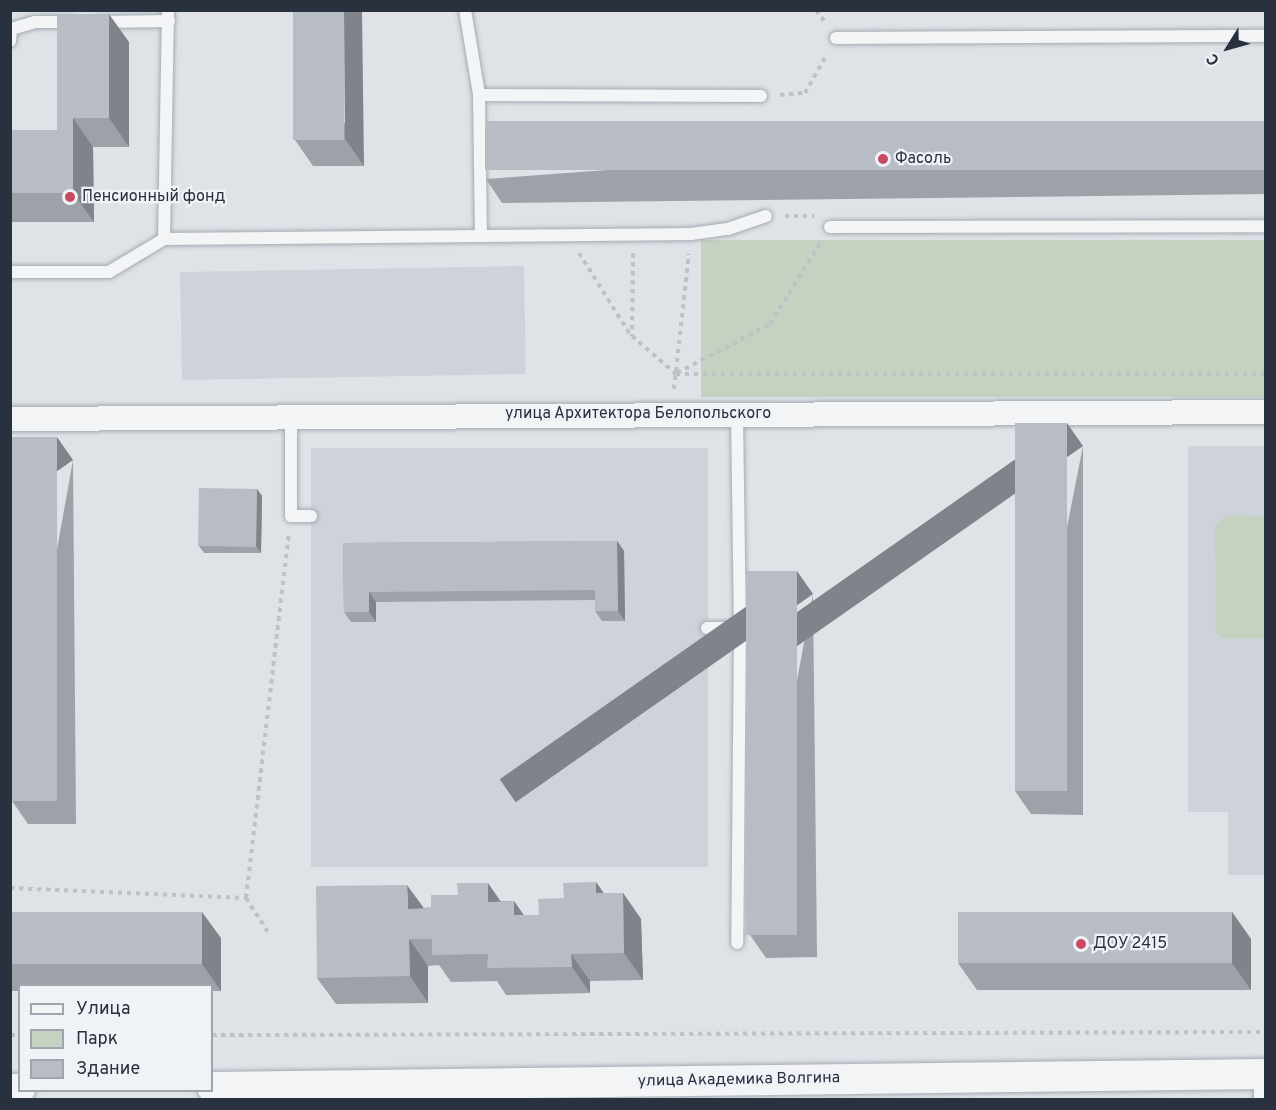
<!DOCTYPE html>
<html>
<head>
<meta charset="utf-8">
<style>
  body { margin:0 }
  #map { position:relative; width:1276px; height:1110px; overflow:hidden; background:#dfe3e8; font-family:Overpass,sans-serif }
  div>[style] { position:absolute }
  .built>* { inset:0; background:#ced2da; transform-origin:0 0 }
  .green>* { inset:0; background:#c6d2c1; transform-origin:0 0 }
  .path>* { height:4px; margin-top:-2px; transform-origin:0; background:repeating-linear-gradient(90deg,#bec1c6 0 4.5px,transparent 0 9px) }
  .roads { filter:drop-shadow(0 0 2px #a5aab2) drop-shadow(0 0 2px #a5aab2) }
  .service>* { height:12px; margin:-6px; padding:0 6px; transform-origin:6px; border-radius:6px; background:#f2f4f6 }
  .minor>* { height:24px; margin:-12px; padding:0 12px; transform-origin:12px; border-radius:12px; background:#f2f4f6 }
  .tertiary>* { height:30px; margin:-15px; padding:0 15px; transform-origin:15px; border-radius:15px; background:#f2f4f6 }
  .wall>* { inset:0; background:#9da2a9 }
  .shaded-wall>* { inset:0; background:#80848a; transform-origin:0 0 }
  .building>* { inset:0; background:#b7bcc5; transform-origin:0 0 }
  .dots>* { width:16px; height:16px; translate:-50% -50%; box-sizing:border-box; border:3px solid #eff2f6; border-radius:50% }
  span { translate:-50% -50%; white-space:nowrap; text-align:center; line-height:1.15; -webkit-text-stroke:4.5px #eff2f6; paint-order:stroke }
  .poi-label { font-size:16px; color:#29313f }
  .left { translate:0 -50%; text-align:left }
  .street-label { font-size:16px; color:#29313f }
  .frame { position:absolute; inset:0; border:12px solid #29313f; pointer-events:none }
  .legend { position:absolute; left:18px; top:984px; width:195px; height:108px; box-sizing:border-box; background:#eff2f6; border:2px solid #a0a5ad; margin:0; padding:8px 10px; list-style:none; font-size:18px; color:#29313f }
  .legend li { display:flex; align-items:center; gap:12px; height:30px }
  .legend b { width:30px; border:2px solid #a0a5ad }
  .north { position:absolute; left:1198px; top:18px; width:60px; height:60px; -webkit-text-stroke:4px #eff2f6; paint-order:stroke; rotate:233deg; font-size:16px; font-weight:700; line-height:24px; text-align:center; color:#29313f }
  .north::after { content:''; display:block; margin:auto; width:21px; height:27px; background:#29313f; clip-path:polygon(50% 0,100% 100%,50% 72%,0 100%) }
</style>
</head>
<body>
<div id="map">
  <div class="built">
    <div style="left:524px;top:266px;width:108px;height:344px;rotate:89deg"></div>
    <div style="clip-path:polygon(1188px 446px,1265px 446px,1265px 875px,1228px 875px,1228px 812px,1188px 812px)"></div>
    <div style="left:311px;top:448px;width:397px;height:419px"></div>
  </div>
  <div class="green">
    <div style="left:1265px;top:240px;width:157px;height:564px;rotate:90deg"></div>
    <div style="clip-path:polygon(1228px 515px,1265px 516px,1265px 639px,1221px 638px,1216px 633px,1215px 531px,1216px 524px)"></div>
  </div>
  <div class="path">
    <div style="left:816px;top:10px;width:15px;rotate:53deg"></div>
    <div style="left:780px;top:95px;width:25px;rotate:-5deg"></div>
    <div style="left:805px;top:93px;width:45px;rotate:-60.6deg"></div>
    <div style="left:785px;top:216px;width:29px"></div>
    <div style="left:579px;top:253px;width:98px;rotate:57.9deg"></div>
    <div style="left:633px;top:253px;width:83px;rotate:90.7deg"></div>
    <div style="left:632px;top:336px;width:58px;rotate:40.8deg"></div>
    <div style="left:676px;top:374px;width:590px"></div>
    <div style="left:677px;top:373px;width:105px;rotate:-27.8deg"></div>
    <div style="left:770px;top:324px;width:97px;rotate:-58.1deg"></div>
    <div style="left:674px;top:389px;width:136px;rotate:-83.7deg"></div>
    <div style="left:10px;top:888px;width:236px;rotate:2.4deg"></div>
    <div style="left:246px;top:898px;width:368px;rotate:-83.3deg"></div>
    <div style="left:246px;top:898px;width:40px;rotate:57.1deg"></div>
    <div style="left:10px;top:1035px;width:10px"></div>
    <div style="left:212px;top:1035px;width:1054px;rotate:-0.16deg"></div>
  </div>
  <div class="roads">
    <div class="service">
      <div style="left:465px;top:10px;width:86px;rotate:80.6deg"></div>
      <div style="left:479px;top:95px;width:141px;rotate:89.2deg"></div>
      <div style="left:99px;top:22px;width:70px;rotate:-0.8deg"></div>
      <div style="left:836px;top:38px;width:430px;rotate:-0.3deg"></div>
      <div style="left:10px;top:41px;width:12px;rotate:-85deg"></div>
      <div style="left:11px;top:29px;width:25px;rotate:-16deg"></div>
      <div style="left:35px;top:22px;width:37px"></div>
      <div style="left:479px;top:95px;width:282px;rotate:0.2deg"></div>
      <div style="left:830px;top:227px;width:436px;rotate:-0.1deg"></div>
      <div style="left:164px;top:239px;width:527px;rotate:-0.54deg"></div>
      <div style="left:691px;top:234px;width:37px;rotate:-8deg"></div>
      <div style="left:728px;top:229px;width:40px;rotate:-18.9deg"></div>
      <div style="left:10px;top:272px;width:99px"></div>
      <div style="left:109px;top:272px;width:64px;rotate:-31deg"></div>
      <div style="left:164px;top:239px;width:229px;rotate:-89deg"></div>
      <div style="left:737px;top:414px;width:214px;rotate:89.2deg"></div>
      <div style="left:740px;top:628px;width:315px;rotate:90.5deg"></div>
      <div style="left:291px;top:416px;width:100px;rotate:90deg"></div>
      <div style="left:291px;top:516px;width:20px"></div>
      <div style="left:707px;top:628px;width:33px"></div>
      <div style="left:1260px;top:1100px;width:25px;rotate:-90deg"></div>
    </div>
    <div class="minor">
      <div style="left:10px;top:419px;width:1256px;rotate:-0.32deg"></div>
    </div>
    <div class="tertiary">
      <div style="left:212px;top:1087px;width:1054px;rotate:-0.71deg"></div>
      <div style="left:10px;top:1089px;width:10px"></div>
    </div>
  </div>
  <div class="wall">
    <div style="clip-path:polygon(293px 10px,364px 166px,313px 166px,295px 140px)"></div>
    <div style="clip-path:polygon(129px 42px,129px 147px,93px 147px,94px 222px,10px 222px,10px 130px,57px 130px)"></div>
    <div style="clip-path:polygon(1266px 121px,1266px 194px,502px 203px,486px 179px)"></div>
    <div style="clip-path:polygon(1083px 446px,1083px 815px,1031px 814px,1015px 791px)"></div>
    <div style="clip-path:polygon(73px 460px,76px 824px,28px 824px,12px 801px)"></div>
    <div style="clip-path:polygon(257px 489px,262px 496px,261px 553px,204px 553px,199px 546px)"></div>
    <div style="clip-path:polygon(617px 541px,624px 551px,625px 621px,602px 621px,595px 611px,595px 600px,376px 602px,376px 622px,351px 622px,344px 612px,343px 543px)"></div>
    <div style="clip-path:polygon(813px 594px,817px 957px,766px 958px,750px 935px)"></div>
    <div style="clip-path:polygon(596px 882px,603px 893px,623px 893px,641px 919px,643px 980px,590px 981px,590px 993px,506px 995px,497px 981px,451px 982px,439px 965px,428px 966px,428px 1003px,336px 1004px,317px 978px,424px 908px,501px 901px,514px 901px,524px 915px,539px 915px,564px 898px)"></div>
    <div style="clip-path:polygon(10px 912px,221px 938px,221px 991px,212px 991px,212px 986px,20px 986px,20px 991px,10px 991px)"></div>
    <div style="clip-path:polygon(1232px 912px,1251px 939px,1251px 990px,977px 990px,958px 963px)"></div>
  </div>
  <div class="shaded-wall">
    <div style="clip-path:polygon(344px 10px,362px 10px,364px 166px,345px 139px)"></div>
    <div style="clip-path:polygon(109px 14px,129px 42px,129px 147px,109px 118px)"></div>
    <div style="clip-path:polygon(73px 118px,93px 147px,94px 222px,73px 193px)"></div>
    <div style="left:1067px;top:423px;width:28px;height:369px;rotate:55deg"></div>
    <div style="left:57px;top:437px;width:28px;height:364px;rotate:55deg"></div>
    <div style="clip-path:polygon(257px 489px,262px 496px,261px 553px,256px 546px)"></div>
    <div style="clip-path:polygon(617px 541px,624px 551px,625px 621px,618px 611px)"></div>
    <div style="left:797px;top:571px;width:28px;height:363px;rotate:55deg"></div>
    <div style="clip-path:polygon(369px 592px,376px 602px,376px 622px,369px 612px)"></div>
    <div style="clip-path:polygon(596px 882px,615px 909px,596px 893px)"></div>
    <div style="clip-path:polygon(488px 883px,506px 909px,488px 902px)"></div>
    <div style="clip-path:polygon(407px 885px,426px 911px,408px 909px)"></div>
    <div style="clip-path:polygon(623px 893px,641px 919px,643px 980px,624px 953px)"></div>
    <div style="clip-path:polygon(514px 901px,532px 928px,514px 915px)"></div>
    <div style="clip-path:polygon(202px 912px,221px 938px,221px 991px,202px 964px)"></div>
    <div style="clip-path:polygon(1232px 912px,1251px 939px,1251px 990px,1232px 963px)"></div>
    <div style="clip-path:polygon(409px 939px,428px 966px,428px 1003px,410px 976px)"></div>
    <div style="clip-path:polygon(571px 954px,590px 981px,590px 993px,572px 967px)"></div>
  </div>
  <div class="building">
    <div style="left:293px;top:10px;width:51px;height:130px"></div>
    <div style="clip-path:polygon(57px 14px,109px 14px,109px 118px,73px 118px,73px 193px,10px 193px,10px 130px,57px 130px)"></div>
    <div style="left:1266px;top:121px;width:49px;height:781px;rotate:90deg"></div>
    <div style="left:1015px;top:423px;width:52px;height:368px"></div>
    <div style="left:10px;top:437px;width:47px;height:364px"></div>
    <div style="left:199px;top:488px;width:58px;height:58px;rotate:1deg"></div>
    <div style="clip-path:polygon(617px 541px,618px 611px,595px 611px,595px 590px,369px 592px,369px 612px,344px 612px,343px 543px)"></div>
    <div style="left:746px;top:571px;width:51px;height:364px"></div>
    <div style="clip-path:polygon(596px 882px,596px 893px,623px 893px,624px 953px,571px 954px,572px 967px,487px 968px,488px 954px,432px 955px,432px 939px,409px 939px,410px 976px,317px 978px,316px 886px,407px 885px,408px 909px,431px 908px,431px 895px,458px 895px,457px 883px,488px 883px,488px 902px,514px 901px,514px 915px,539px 915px,538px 899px,564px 898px,563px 883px)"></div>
    <div style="left:10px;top:912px;width:192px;height:52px"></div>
    <div style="left:958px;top:912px;width:274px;height:51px"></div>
  </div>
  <div class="dots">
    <div style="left:883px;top:159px;background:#c94960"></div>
    <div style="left:70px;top:197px;background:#c94960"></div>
    <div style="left:1081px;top:944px;background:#c94960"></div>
  </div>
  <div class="poi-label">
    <span class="left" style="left:895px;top:159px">Фасоль</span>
    <span class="left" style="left:82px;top:197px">Пенсионный фонд</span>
    <span class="left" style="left:1093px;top:944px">ДОУ 2415</span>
  </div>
  <div class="street-label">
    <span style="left:638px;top:414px">улица Архитектора Белопольского</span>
    <span style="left:739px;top:1080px;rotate:-1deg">улица Академика Волгина</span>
  </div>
  <div class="frame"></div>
  <ul class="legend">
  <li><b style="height:8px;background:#f2f4f6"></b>Улица</li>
  <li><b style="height:16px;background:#c6d2c1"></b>Парк</li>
  <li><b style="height:16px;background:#b7bcc5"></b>Здание</li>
  </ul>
  <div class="north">С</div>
</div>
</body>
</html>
